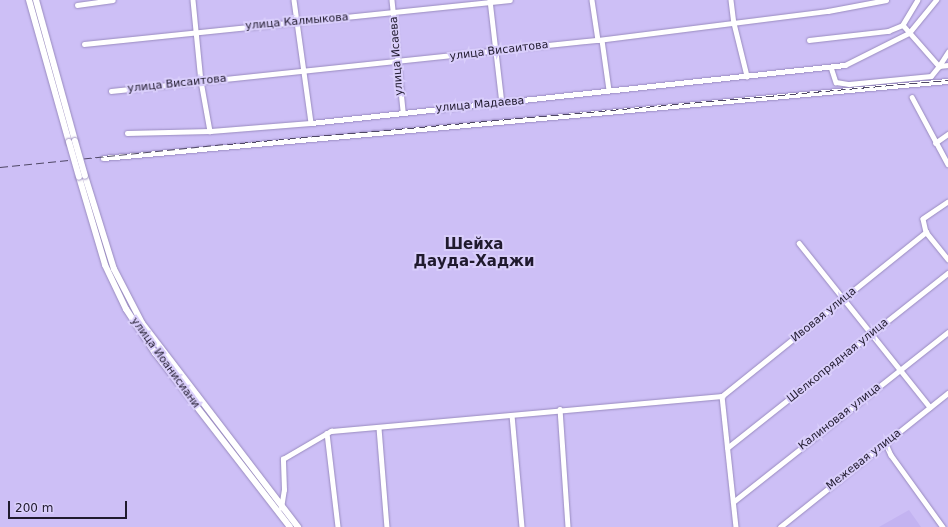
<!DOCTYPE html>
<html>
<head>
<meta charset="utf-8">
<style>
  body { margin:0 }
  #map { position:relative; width:948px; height:527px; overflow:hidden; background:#cdbff6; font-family:"DejaVu Sans",sans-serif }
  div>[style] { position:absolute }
  .built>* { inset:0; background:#c3b3f1 }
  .roads { filter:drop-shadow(0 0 1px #998bbf) drop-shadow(0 0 1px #998bbf) }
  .minor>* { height:4.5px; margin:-2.25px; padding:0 2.25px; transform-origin:2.25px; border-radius:2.25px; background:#fff }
  .secondary>* { height:6px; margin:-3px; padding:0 3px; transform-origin:3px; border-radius:3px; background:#fff }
  .rail>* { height:1px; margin-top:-0.5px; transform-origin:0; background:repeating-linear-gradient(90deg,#4f4765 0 8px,transparent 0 12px) }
  .bridges { filter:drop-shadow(0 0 1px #998bbf) drop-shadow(0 0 1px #998bbf) }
  .secondary-bridge>* { height:6px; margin:-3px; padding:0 3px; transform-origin:3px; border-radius:3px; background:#fff }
  span { translate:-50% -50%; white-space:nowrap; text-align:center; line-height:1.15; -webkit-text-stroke:4px #d9cefb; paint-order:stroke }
  .street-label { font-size:11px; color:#201a2e }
  .district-label { font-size:15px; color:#201a2e; font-weight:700 }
  .scale { position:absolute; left:8px; top:501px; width:119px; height:18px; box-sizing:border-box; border:2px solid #201a2e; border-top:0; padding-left:5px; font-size:12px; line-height:14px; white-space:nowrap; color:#201a2e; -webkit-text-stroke:3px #d9cefb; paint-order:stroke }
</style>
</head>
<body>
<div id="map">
  <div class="built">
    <div style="clip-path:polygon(909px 510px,921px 527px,879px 527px)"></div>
  </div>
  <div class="roads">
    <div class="minor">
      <div style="left:193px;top:0;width:81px;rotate:84.4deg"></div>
      <div style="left:201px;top:81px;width:51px;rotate:79.8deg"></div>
      <div style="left:294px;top:0;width:124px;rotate:82.1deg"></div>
      <div style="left:392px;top:0;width:112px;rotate:84.3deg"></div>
      <div style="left:490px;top:0;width:104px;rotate:83.4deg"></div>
      <div style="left:592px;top:0;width:40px;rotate:81.5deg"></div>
      <div style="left:731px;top:0;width:23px;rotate:83deg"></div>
      <div style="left:734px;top:23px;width:55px;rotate:76.2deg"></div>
      <div style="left:918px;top:0;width:29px;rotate:121deg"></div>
      <div style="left:903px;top:25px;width:55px;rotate:48.7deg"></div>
      <div style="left:939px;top:66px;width:17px;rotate:-57deg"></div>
      <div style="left:77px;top:5px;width:36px;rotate:-8deg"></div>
      <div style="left:602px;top:40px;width:50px;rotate:82deg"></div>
      <div style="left:809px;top:40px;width:80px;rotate:-6.5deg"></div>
      <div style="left:888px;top:31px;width:16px;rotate:-22deg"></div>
      <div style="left:84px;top:44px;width:428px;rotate:-5.9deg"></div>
      <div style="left:831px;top:67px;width:16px;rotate:72deg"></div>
      <div style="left:836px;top:82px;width:13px;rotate:9deg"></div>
      <div style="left:849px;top:84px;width:82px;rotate:-5.6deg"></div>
      <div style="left:931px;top:76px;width:13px;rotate:-51deg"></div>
      <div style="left:939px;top:66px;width:9px;rotate:-6deg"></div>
      <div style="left:111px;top:91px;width:490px;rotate:-6deg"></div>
      <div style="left:598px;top:40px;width:232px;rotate:-7.2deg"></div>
      <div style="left:828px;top:11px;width:59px;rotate:-10.7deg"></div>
      <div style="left:912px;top:97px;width:76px;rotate:61.8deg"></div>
      <div style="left:127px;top:133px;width:83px;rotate:-1.4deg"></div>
      <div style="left:210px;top:131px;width:101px;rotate:-4.5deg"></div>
      <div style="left:311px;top:123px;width:537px;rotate:-6.2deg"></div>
      <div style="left:845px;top:65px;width:72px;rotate:-26.6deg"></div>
      <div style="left:909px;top:33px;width:43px;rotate:-50.7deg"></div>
      <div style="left:935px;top:143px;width:16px;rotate:-35deg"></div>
      <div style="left:103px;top:158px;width:849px;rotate:-5.21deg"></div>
      <div style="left:948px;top:202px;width:30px;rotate:146deg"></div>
      <div style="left:923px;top:219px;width:13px;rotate:77deg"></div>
      <div style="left:926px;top:232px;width:35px;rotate:51deg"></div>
      <div style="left:799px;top:243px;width:210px;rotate:51.4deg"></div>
      <div style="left:722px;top:396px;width:262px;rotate:-38.8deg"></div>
      <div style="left:722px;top:396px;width:132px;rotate:83.9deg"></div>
      <div style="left:560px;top:409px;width:118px;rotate:86.1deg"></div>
      <div style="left:512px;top:415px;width:112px;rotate:84.9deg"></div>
      <div style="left:379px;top:428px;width:99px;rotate:85.4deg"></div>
      <div style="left:327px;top:433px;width:95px;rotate:83.3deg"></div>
      <div style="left:886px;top:444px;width:12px;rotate:66deg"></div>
      <div style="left:891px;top:455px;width:89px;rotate:54.2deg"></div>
      <div style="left:727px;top:448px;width:282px;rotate:-38.4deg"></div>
      <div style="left:733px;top:502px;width:274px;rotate:-38.3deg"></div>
      <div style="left:281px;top:508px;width:18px;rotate:-81deg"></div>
      <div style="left:284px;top:490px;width:31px;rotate:-92deg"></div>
      <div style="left:283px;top:459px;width:56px;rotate:-30.3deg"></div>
      <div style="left:331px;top:431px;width:393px;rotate:-5.1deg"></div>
      <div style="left:780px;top:527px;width:215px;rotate:-38.6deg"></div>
    </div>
    <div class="secondary">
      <div style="left:29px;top:0;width:148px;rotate:74.3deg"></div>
      <div style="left:36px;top:0;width:146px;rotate:74.5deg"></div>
      <div style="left:85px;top:176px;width:97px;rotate:72.7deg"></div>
      <div style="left:114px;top:269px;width:61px;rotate:62.6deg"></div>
      <div style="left:142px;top:323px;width:257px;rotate:52.6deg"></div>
      <div style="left:79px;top:177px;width:92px;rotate:73.5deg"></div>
      <div style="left:105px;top:265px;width:49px;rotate:64.5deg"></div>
      <div style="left:126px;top:309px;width:53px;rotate:56.6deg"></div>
      <div style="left:155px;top:353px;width:220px;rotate:52.2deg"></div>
    </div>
  </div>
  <div class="rail">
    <div style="left:0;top:167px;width:229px;rotate:-5.8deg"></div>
    <div style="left:228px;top:144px;width:723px;rotate:-5.08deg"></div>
  </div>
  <div class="bridges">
    <div class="secondary-bridge">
      <div style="left:75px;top:141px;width:36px;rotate:74deg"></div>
      <div style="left:69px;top:142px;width:36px;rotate:74deg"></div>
    </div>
  </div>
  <div class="street-label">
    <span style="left:297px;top:22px;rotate:-5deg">улица Калмыкова</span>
    <span style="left:499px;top:51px;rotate:-7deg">улица Висаитова</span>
    <span style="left:397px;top:56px;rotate:-94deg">улица Исаева</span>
    <span style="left:177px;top:84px;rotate:-6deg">улица Висаитова</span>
    <span style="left:480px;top:105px;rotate:-5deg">улица Мадаева</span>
    <span style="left:824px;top:315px;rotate:-39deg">Ивовая улица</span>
    <span style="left:838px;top:361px;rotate:-39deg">Шелкопрядная улица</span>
    <span style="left:165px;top:363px;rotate:54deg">улица Иоанисиани</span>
    <span style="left:840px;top:417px;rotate:-38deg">Калиновая улица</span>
    <span style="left:864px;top:460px;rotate:-38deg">Межевая улица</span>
  </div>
  <div class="district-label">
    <span style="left:474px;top:253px">Шейха<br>Дауда-Хаджи</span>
  </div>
  <div class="scale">200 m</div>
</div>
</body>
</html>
